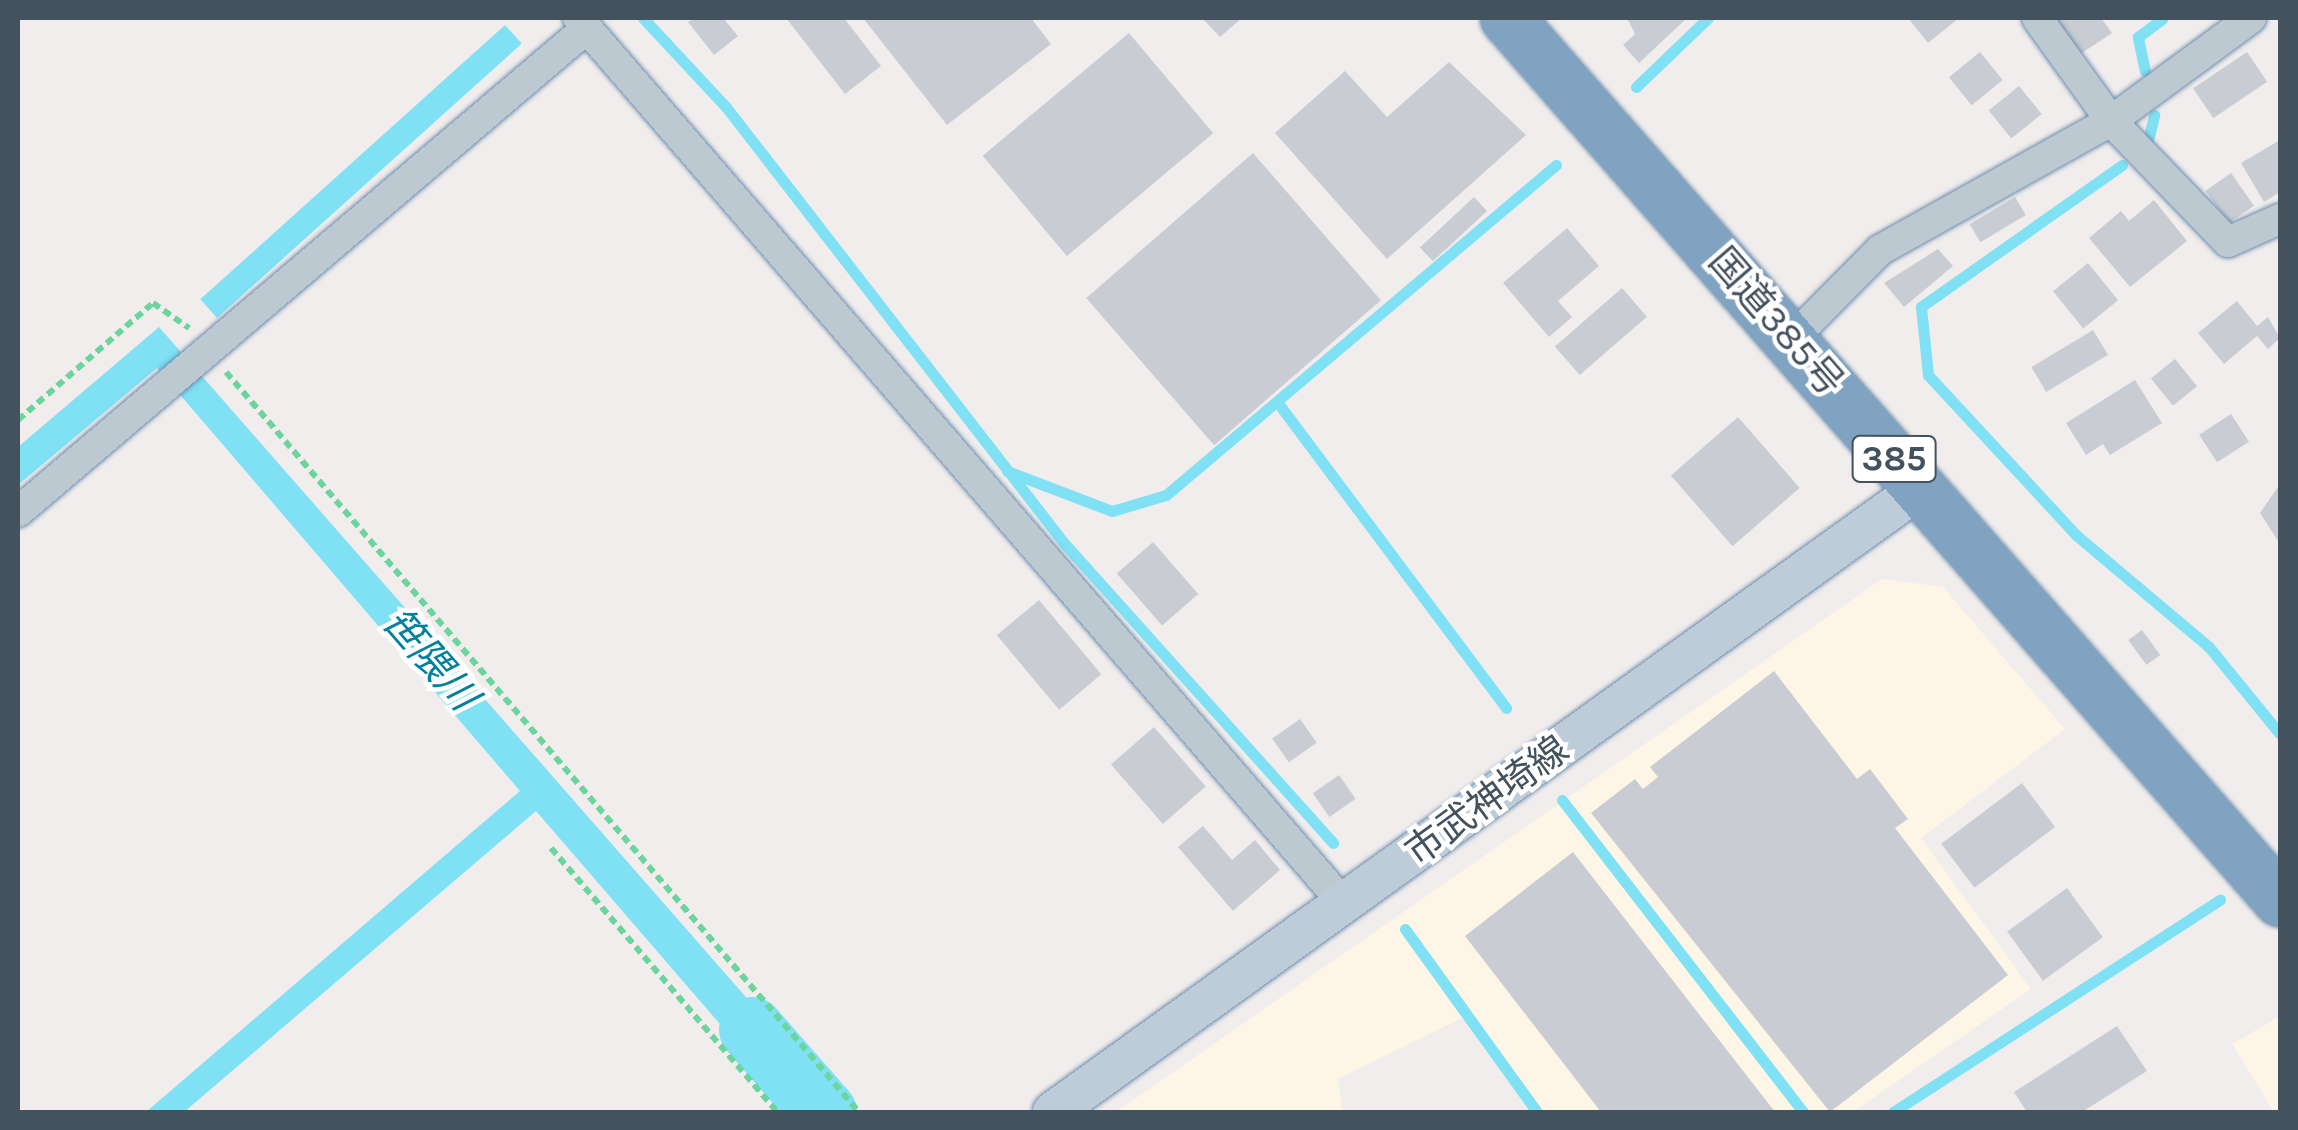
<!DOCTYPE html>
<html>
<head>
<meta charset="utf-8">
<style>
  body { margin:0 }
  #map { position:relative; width:2298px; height:1130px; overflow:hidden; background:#f1eded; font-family:Karla,"Noto Sans JP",sans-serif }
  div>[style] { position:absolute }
  .commercial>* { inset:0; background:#fdf5e5 }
  .water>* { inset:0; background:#80e0f4; transform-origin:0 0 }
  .stream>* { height:11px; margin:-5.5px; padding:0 5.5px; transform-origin:5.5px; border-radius:5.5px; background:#80e0f4 }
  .river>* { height:65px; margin:-32.5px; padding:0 32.5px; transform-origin:32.5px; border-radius:32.5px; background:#80e0f4 }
  .building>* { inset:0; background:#c9cdd3; transform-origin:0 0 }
  .path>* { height:6px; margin-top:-3px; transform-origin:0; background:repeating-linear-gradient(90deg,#6cd49d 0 8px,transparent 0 13px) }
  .roads { filter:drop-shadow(0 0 2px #6c8dad) drop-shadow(0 0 2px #6c8dad) }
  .street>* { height:30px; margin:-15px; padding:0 15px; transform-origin:15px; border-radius:15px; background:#bdc9d1 }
  .secondary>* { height:40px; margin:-20px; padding:0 20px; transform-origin:20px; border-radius:20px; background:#beccd9 }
  .highway>* { height:52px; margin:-26px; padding:0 26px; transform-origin:26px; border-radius:26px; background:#80a3c1 }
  span { translate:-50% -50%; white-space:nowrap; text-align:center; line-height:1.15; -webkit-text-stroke:9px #fff; paint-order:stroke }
  .shield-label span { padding:2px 8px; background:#fff; border:2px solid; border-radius:8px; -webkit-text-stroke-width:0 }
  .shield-label { font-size:35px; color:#44525d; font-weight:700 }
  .street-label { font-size:38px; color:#44525d }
  .water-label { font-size:40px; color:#03819c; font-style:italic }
  .frame { position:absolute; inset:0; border:20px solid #44525d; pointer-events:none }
</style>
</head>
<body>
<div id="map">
  <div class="commercial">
    <div style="clip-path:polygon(1882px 579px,1943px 587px,2065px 729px,1921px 838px,2031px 989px,1853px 1112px,1530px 1112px,1462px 1018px,1338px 1079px,1343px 1112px,1116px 1112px)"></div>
    <div style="clip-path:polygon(2280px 1016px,2280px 1112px,2274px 1112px,2232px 1044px)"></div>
  </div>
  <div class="water">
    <div style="left:505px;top:25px;width:25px;height:410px;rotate:48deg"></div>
    <div style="clip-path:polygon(159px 327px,823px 1085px,795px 1111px,536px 811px,184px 1112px,146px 1112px,520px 791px,157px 368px,18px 485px,18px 447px)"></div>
  </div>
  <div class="stream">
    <div style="left:643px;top:18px;width:122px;rotate:47deg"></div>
    <div style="left:726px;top:107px;width:552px;rotate:52.22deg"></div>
    <div style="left:1064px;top:543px;width:403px;rotate:48.1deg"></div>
    <div style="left:2145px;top:71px;width:35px;rotate:-102deg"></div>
    <div style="left:2138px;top:37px;width:31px;rotate:-37deg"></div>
    <div style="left:1636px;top:87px;width:100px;rotate:-43.8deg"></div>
    <div style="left:2147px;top:144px;width:30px;rotate:-76deg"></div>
    <div style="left:2122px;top:165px;width:246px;rotate:144.8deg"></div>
    <div style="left:1921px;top:307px;width:68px;rotate:84.1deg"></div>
    <div style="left:1928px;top:375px;width:218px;rotate:47.2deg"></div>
    <div style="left:2076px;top:535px;width:174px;rotate:40.1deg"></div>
    <div style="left:2209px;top:647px;width:112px;rotate:50.8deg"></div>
    <div style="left:1281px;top:407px;width:376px;rotate:53.2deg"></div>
    <div style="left:1007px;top:471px;width:112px;rotate:20.9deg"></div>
    <div style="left:1112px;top:511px;width:56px;rotate:-16.5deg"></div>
    <div style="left:1166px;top:495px;width:511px;rotate:-40.24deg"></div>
    <div style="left:1562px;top:800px;width:394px;rotate:52.3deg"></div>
    <div style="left:1405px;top:929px;width:226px;rotate:54.2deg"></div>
    <div style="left:1893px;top:1112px;width:390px;rotate:-33deg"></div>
  </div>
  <div class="river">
    <div style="left:751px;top:1029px;width:111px;rotate:48.7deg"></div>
  </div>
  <div class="building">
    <div style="clip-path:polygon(694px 18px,723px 18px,738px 36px,714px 55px,688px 22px)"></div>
    <div style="clip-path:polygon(786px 18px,844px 18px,881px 66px,845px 94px)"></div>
    <div style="clip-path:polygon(863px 18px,1031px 18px,1051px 44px,947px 125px)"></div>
    <div style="clip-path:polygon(1202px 18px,1242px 18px,1220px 37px)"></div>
    <div style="clip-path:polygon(1627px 18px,1687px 18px,1639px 63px,1623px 45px,1635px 34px)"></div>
    <div style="clip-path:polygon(1908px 18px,1959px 18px,1928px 43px)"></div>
    <div style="clip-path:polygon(2053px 18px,2101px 18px,2112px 33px,2079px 55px)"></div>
    <div style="left:1129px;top:33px;width:131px;height:191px;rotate:50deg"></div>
    <div style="left:1980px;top:52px;width:36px;height:40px;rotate:51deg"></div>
    <div style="left:2247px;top:52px;width:36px;height:65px;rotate:56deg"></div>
    <div style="clip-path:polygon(1449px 62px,1526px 135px,1387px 259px,1275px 133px,1345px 71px,1387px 117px)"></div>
    <div style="left:2019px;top:86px;width:36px;height:39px;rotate:51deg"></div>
    <div style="clip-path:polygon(2280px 140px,2280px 192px,2264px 202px,2241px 163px)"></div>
    <div style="left:1253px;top:153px;width:195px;height:221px;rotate:49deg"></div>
    <div style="left:2231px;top:173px;width:40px;height:31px;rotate:55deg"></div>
    <div style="left:1474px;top:197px;width:19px;height:74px;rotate:47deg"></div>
    <div style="left:2015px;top:197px;width:21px;height:53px;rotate:59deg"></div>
    <div style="clip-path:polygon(2154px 200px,2187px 241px,2130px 287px,2089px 238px,2121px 211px,2129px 221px)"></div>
    <div style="clip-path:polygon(1567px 228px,1599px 266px,1558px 301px,1572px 317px,1549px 337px,1503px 283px)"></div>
    <div style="clip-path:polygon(1938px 249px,1953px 266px,1904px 307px,1884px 283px)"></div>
    <div style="left:2088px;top:263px;width:48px;height:45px;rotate:51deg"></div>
    <div style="left:1622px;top:288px;width:38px;height:89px;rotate:49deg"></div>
    <div style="clip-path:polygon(2237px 301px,2257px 326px,2268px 317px,2280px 338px,2268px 349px,2257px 336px,2224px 364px,2198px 333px)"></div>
    <div style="left:2093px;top:330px;width:29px;height:72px;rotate:59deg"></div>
    <div style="left:2175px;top:359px;width:35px;height:31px;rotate:51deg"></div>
    <div style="clip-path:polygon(2135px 380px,2162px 423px,2110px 455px,2103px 444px,2086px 455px,2066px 423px)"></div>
    <div style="left:2231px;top:414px;width:33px;height:38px;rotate:57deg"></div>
    <div style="left:1738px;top:417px;width:94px;height:89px;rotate:49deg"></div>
    <div style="clip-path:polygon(2280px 484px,2280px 544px,2260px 513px)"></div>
    <div style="left:1153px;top:542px;width:69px;height:48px;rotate:49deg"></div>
    <div style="left:1039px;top:600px;width:97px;height:55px;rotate:50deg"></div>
    <div style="left:2142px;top:630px;width:31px;height:17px;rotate:54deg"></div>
    <div style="clip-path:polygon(1774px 671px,1857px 779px,1870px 769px,1908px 819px,1895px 828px,2008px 975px,1830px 1112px,1591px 813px,1635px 779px,1643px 789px,1658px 777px,1650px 767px)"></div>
    <div style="left:1300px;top:719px;width:29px;height:34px;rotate:55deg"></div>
    <div style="left:1154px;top:727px;width:79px;height:57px;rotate:49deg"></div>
    <div style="left:1339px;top:775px;width:29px;height:32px;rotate:55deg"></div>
    <div style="left:2022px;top:783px;width:55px;height:101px;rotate:53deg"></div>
    <div style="clip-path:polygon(1203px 826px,1232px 860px,1255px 840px,1280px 870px,1233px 911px,1178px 847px)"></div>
    <div style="clip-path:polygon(1573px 852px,1775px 1112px,1601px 1112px,1465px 936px)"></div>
    <div style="left:2067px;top:888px;width:61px;height:74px;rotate:54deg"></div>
    <div style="clip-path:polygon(2117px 1026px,2147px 1071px,2082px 1112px,2027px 1112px,2014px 1092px)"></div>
  </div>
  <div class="path">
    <div style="left:226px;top:372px;width:974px;rotate:49.46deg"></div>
    <div style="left:18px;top:420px;width:179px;rotate:-40.9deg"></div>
    <div style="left:153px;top:303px;width:44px;rotate:34.8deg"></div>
    <div style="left:551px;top:848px;width:348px;rotate:49.4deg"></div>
  </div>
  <div class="roads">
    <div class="street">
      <div style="left:578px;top:18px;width:1171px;rotate:49.15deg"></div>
      <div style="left:2037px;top:18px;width:127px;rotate:54.3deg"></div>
      <div style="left:2111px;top:121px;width:168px;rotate:46deg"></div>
      <div style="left:2228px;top:242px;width:57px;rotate:-23.9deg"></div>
      <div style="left:1793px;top:338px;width:124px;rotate:-45.3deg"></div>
      <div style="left:1880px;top:250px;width:265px;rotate:-29.2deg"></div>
      <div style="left:2111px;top:121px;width:174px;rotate:-36.3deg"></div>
      <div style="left:18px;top:512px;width:747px;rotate:-40.38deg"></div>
    </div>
    <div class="secondary">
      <div style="left:1053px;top:1112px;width:1067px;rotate:-35.73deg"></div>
    </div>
    <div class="highway">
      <div style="left:1507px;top:18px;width:1173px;rotate:48.77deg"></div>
    </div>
  </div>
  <div class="shield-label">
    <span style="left:1894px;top:459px">385</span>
  </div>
  <div class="street-label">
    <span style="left:1776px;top:322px;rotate:49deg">国道385号</span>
    <span style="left:1487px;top:801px;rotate:-36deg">市武神埼線</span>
  </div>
  <div class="water-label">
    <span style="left:430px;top:659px;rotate:49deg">笹隈川</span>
  </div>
  <div class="frame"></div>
</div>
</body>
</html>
